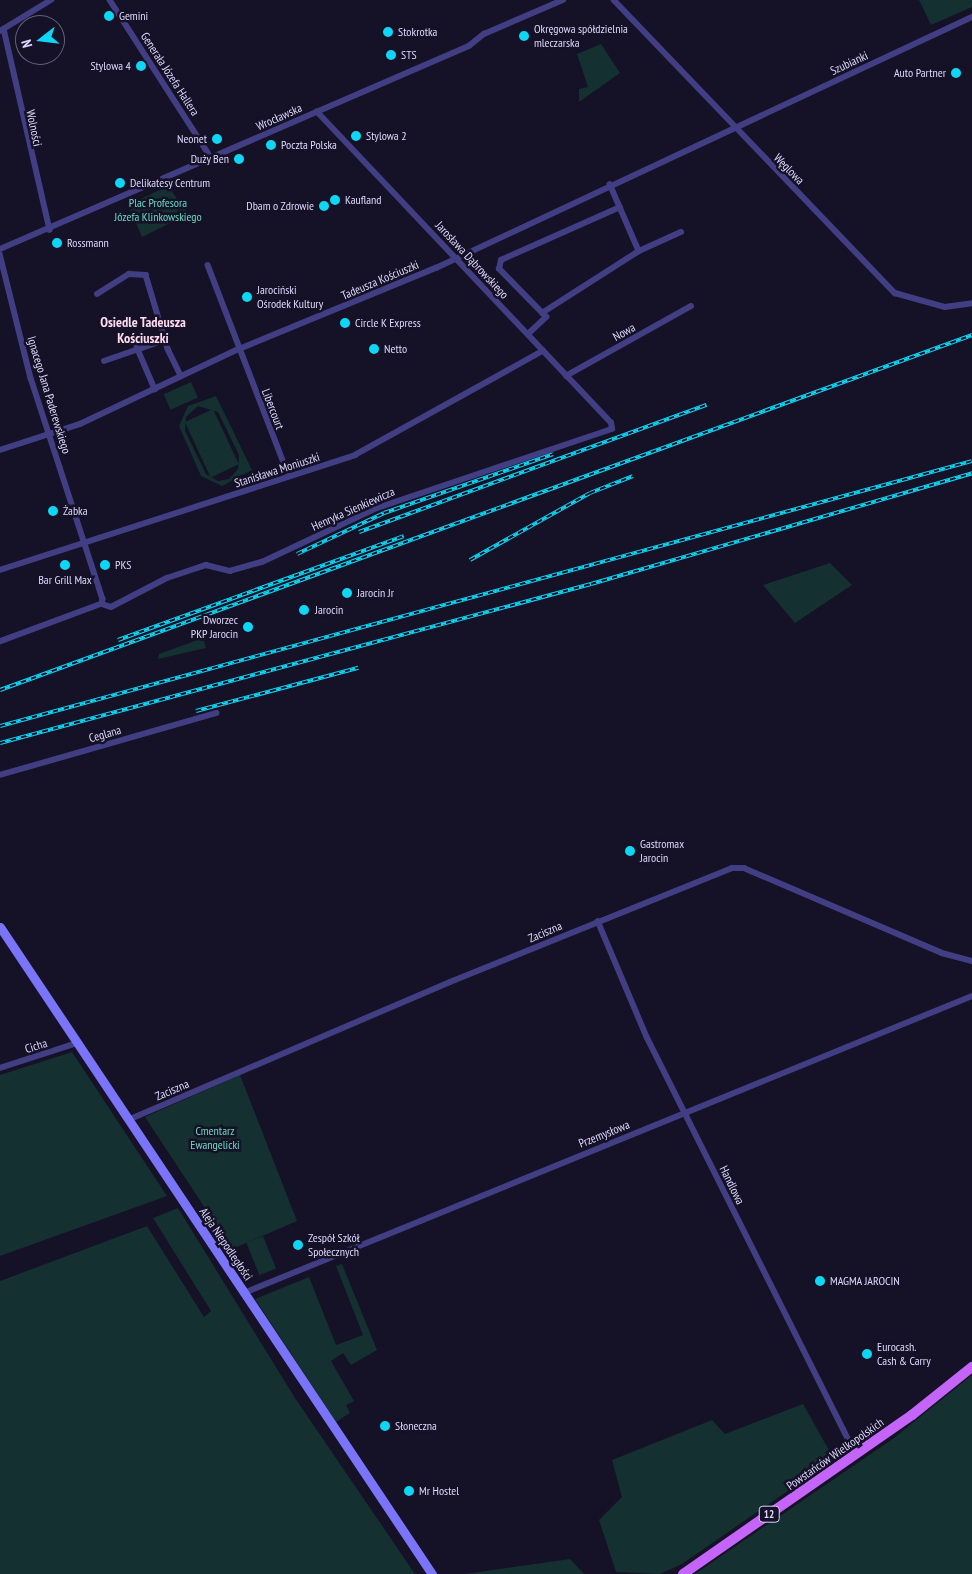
<!DOCTYPE html>
<html>
<head>
<meta charset="utf-8">
<style>
  body { margin:0 }
  #map { position:relative; width:972px; height:1574px; overflow:hidden; background:#151126; font-family:"PT Sans Narrow",sans-serif }
  div>[style] { position:absolute }
  .green>* { inset:0; background:#143030; transform-origin:0 0 }
  .minor>* { height:5.5px; margin:-2.75px; padding:0 2.75px; transform-origin:2.75px; border-radius:2.75px; background:#423e83 }
  .secondary>* { height:9px; margin:-4.5px; padding:0 4.5px; transform-origin:4.5px; border-radius:4.5px; background:#7a74f9 }
  .primary>* { height:10px; margin:-5px; padding:0 5px; transform-origin:5px; border-radius:5px; background:#c564f8 }
  .rail>* { height:4px; margin-top:-2px; transform-origin:0; background:repeating-linear-gradient(90deg,#151126 0 5.5px,#0dd7f4 0 11px); box-sizing:border-box; border-block:1px solid #0dd7f4 }
  .dots>* { width:14px; height:14px; translate:-50% -50%; box-sizing:border-box; border:2px solid #151126; border-radius:50% }
  span { translate:-50% -50%; white-space:nowrap; text-align:center; line-height:1.15; -webkit-text-stroke:5px #151126; paint-order:stroke }
  .shield-label span { padding:1px 4px; background:#151126; border:1px solid; border-radius:4px; -webkit-text-stroke-width:0 }
  .shield-label { font-size:11px; color:#ddd8fd; font-weight:700 }
  .poi-label { font-size:12px; color:#ddd8fd }
  .left { translate:0 -50%; text-align:left }
  .right { translate:-100% -50%; text-align:right }
  .street-label { font-size:12px; color:#ddd8fd }
  .park-label { font-size:12px; color:#66dbc1 }
  .neighbourhood-label { font-size:14px; color:#fddaef; font-weight:700 }
  .north { position:absolute; left:15px; top:15px; width:50px; height:50px; box-sizing:border-box; background:#151126; border:1px solid #65617c; border-radius:50%; rotate:254deg; font-size:14px; font-weight:700; line-height:20px; text-align:center; color:#ddd8fd }
  .north::after { content:''; display:block; margin:auto; width:18px; height:22px; background:#0dd7f4; clip-path:polygon(50% 0,100% 100%,50% 72%,0 100%) }
</style>
</head>
<body>
<div id="map">
  <div class="green">
    <div style="clip-path:polygon(919px 0,972px 0,972px 7px,931px 25px)"></div>
    <div style="clip-path:polygon(601px 44px,620px 73px,579px 102px,579px 89px,588px 87px,577px 54px)"></div>
    <div style="clip-path:polygon(168px 186px,188px 214px,142px 237px,128px 205px)"></div>
    <div style="left:191px;top:382px;width:17px;height:30px;rotate:66deg"></div>
    <div style="clip-path:polygon(evenodd,216px 396px,252px 470px,222px 486px,201px 476px,179px 426px,188px 406px,216px 396px,198px 406px,218px 412px,239px 455px,238px 469px,229px 479px,218px 481px,206px 474px,185px 431px,186px 417px,198px 406px)"></div>
    <div style="left:213px;top:409px;width:61px;height:31px;rotate:65deg"></div>
    <div style="clip-path:polygon(830px 563px,852px 585px,795px 623px,763px 585px)"></div>
    <div style="clip-path:polygon(203px 638px,206px 648px,158px 659px,159px 654px)"></div>
    <div style="clip-path:polygon(72px 1052px,167px 1196px,0 1256px,0 1075px)"></div>
    <div style="clip-path:polygon(240px 1075px,297px 1221px,232px 1249px,145px 1117px)"></div>
    <div style="clip-path:polygon(178px 1208px,295px 1398px,415px 1574px,0 1574px,0 1281px,147px 1226px,204px 1317px,211px 1311px,153px 1218px)"></div>
    <div style="left:263px;top:1236px;width:35px;height:18px;rotate:68deg"></div>
    <div style="clip-path:polygon(342px 1264px,377px 1350px,351px 1365px,343px 1353px,331px 1361px,354px 1401px,346px 1405px,350px 1413px,336px 1422px,255px 1299px,309px 1277px,336px 1345px,363px 1335px,336px 1266px)"></div>
    <div style="clip-path:polygon(972px 1375px,972px 1574px,695px 1574px,894px 1438px)"></div>
    <div style="clip-path:polygon(803px 1404px,834px 1459px,682px 1564px,660px 1574px,616px 1572px,599px 1520px,622px 1497px,612px 1460px,712px 1420px,725px 1434px)"></div>
    <div style="clip-path:polygon(570px 1559px,584px 1574px,465px 1574px)"></div>
  </div>
  <div class="minor">
    <div style="left:110px;top:0;width:189px;rotate:57.3deg"></div>
    <div style="left:614px;top:0;width:406px;rotate:46.2deg"></div>
    <div style="left:895px;top:293px;width:52px;rotate:15.6deg"></div>
    <div style="left:945px;top:307px;width:27px;rotate:-8deg"></div>
    <div style="left:4px;top:29px;width:206px;rotate:77.1deg"></div>
    <div style="left:0;top:31px;width:60px;rotate:-31.3deg"></div>
    <div style="left:610px;top:184px;width:73px;rotate:66.6deg"></div>
    <div style="left:0;top:249px;width:511px;rotate:-23.4deg"></div>
    <div style="left:469px;top:46px;width:19px;rotate:-39deg"></div>
    <div style="left:484px;top:34px;width:86px;rotate:-23.3deg"></div>
    <div style="left:0;top:254px;width:128px;rotate:76deg"></div>
    <div style="left:31px;top:378px;width:232px;rotate:72deg"></div>
    <div style="left:103px;top:599px;width:5px;rotate:101deg"></div>
    <div style="left:102px;top:604px;width:109px;rotate:159.6deg"></div>
    <div style="left:208px;top:265px;width:226px;rotate:69deg"></div>
    <div style="left:97px;top:294px;width:38px;rotate:-32deg"></div>
    <div style="left:129px;top:274px;width:17px;rotate:3deg"></div>
    <div style="left:146px;top:275px;width:77px;rotate:73.4deg"></div>
    <div style="left:168px;top:349px;width:30px;rotate:64deg"></div>
    <div style="left:542px;top:313px;width:115px;rotate:-32.6deg"></div>
    <div style="left:639px;top:251px;width:46px;rotate:-24.3deg"></div>
    <div style="left:528px;top:334px;width:25px;rotate:-43deg"></div>
    <div style="left:546px;top:317px;width:67px;rotate:-134.4deg"></div>
    <div style="left:499px;top:269px;width:9px;rotate:-77deg"></div>
    <div style="left:501px;top:260px;width:130px;rotate:-24deg"></div>
    <div style="left:137px;top:347px;width:46px;rotate:66.8deg"></div>
    <div style="left:104px;top:361px;width:65px;rotate:-19deg"></div>
    <div style="left:566px;top:376px;width:143px;rotate:-29.2deg"></div>
    <div style="left:0;top:450px;width:84px;rotate:-18deg"></div>
    <div style="left:80px;top:424px;width:176px;rotate:-25.3deg"></div>
    <div style="left:239px;top:349px;width:213px;rotate:-22.4deg"></div>
    <div style="left:436px;top:268px;width:592px;rotate:-25.09deg"></div>
    <div style="left:0;top:570px;width:373px;rotate:-17.9deg"></div>
    <div style="left:355px;top:455px;width:215px;rotate:-29deg"></div>
    <div style="left:102px;top:604px;width:9px;rotate:18deg"></div>
    <div style="left:111px;top:607px;width:63px;rotate:-27.4deg"></div>
    <div style="left:167px;top:578px;width:41px;rotate:-18.4deg"></div>
    <div style="left:206px;top:565px;width:25px;rotate:14deg"></div>
    <div style="left:230px;top:571px;width:33px;rotate:-16deg"></div>
    <div style="left:262px;top:562px;width:127px;rotate:-25.2deg"></div>
    <div style="left:377px;top:508px;width:248px;rotate:-18.6deg"></div>
    <div style="left:612px;top:429px;width:6px;rotate:-99deg"></div>
    <div style="left:611px;top:423px;width:428px;rotate:-133.4deg"></div>
    <div style="left:0;top:775px;width:225px;rotate:-16deg"></div>
    <div style="left:598px;top:921px;width:126px;rotate:67.1deg"></div>
    <div style="left:647px;top:1037px;width:467px;rotate:63.4deg"></div>
    <div style="left:0;top:1068px;width:81px;rotate:-18deg"></div>
    <div style="left:128px;top:1120px;width:350px;rotate:-23.2deg"></div>
    <div style="left:450px;top:982px;width:304px;rotate:-22deg"></div>
    <div style="left:732px;top:868px;width:12px"></div>
    <div style="left:744px;top:868px;width:215px;rotate:23.2deg"></div>
    <div style="left:942px;top:953px;width:31px;rotate:15deg"></div>
    <div style="left:244px;top:1293px;width:786px;rotate:-22.19deg"></div>
  </div>
  <div class="secondary">
    <div style="left:0;top:927px;width:778px;rotate:56.27deg"></div>
  </div>
  <div class="primary">
    <div style="left:683px;top:1574px;width:279px;rotate:-34.8deg"></div>
    <div style="left:912px;top:1415px;width:77px;rotate:-38.7deg"></div>
  </div>
  <div class="rail">
    <div style="left:359px;top:532px;width:370px;rotate:-20.1deg"></div>
    <div style="left:297px;top:554px;width:96px;rotate:-25.2deg"></div>
    <div style="left:384px;top:513px;width:179px;rotate:-19.2deg"></div>
    <div style="left:470px;top:560px;width:137px;rotate:-29.2deg"></div>
    <div style="left:590px;top:493px;width:46px;rotate:-21.6deg"></div>
    <div style="left:118px;top:640px;width:304px;rotate:-20deg"></div>
    <div style="left:0;top:690px;width:1035px;rotate:-20.06deg"></div>
    <div style="left:196px;top:711px;width:168px;rotate:-14.9deg"></div>
    <div style="left:0;top:726px;width:1007px;rotate:-15.25deg"></div>
    <div style="left:0;top:743px;width:612px;rotate:-15.06deg"></div>
    <div style="left:591px;top:584px;width:397px;rotate:-16.2deg"></div>
  </div>
  <div class="dots">
    <div style="left:109px;top:16px;background:#0dd7f4"></div>
    <div style="left:388px;top:32px;background:#0dd7f4"></div>
    <div style="left:524px;top:36px;background:#0dd7f4"></div>
    <div style="left:391px;top:55px;background:#0dd7f4"></div>
    <div style="left:141px;top:66px;background:#0dd7f4"></div>
    <div style="left:956px;top:73px;background:#0dd7f4"></div>
    <div style="left:356px;top:136px;background:#0dd7f4"></div>
    <div style="left:217px;top:139px;background:#0dd7f4"></div>
    <div style="left:271px;top:145px;background:#0dd7f4"></div>
    <div style="left:239px;top:159px;background:#0dd7f4"></div>
    <div style="left:120px;top:183px;background:#0dd7f4"></div>
    <div style="left:335px;top:200px;background:#0dd7f4"></div>
    <div style="left:324px;top:206px;background:#0dd7f4"></div>
    <div style="left:57px;top:243px;background:#0dd7f4"></div>
    <div style="left:247px;top:297px;background:#0dd7f4"></div>
    <div style="left:345px;top:323px;background:#0dd7f4"></div>
    <div style="left:374px;top:349px;background:#0dd7f4"></div>
    <div style="left:53px;top:511px;background:#0dd7f4"></div>
    <div style="left:65px;top:565px;background:#0dd7f4"></div>
    <div style="left:105px;top:565px;background:#0dd7f4"></div>
    <div style="left:347px;top:593px;background:#0dd7f4"></div>
    <div style="left:304px;top:610px;background:#0dd7f4"></div>
    <div style="left:248px;top:627px;background:#0dd7f4"></div>
    <div style="left:630px;top:851px;background:#0dd7f4"></div>
    <div style="left:298px;top:1245px;background:#0dd7f4"></div>
    <div style="left:820px;top:1281px;background:#0dd7f4"></div>
    <div style="left:867px;top:1354px;background:#0dd7f4"></div>
    <div style="left:385px;top:1426px;background:#0dd7f4"></div>
    <div style="left:409px;top:1491px;background:#0dd7f4"></div>
  </div>
  <div class="shield-label">
    <span style="left:769px;top:1514px">12</span>
  </div>
  <div class="poi-label">
    <span class="left" style="left:119px;top:16px">Gemini</span>
    <span class="left" style="left:534px;top:36px">Okręgowa spółdzielnia<br>mleczarska</span>
    <span class="left" style="left:398px;top:32px">Stokrotka</span>
    <span class="left" style="left:401px;top:55px">STS</span>
    <span class="right" style="left:131px;top:66px">Stylowa 4</span>
    <span class="right" style="left:946px;top:73px">Auto Partner</span>
    <span class="left" style="left:366px;top:136px">Stylowa 2</span>
    <span class="right" style="left:207px;top:139px">Neonet</span>
    <span class="left" style="left:281px;top:145px">Poczta Polska</span>
    <span class="right" style="left:229px;top:159px">Duży Ben</span>
    <span class="left" style="left:130px;top:183px">Delikatesy Centrum</span>
    <span class="left" style="left:345px;top:200px">Kaufland</span>
    <span class="right" style="left:314px;top:206px">Dbam o Zdrowie</span>
    <span class="left" style="left:67px;top:243px">Rossmann</span>
    <span class="left" style="left:257px;top:297px">Jarociński<br>Ośrodek Kultury</span>
    <span class="left" style="left:355px;top:323px">Circle K Express</span>
    <span class="left" style="left:384px;top:349px">Netto</span>
    <span class="left" style="left:63px;top:511px">Żabka</span>
    <span class="left" style="left:115px;top:565px">PKS</span>
    <span style="left:65px;top:580px">Bar Grill Max</span>
    <span class="left" style="left:357px;top:593px">Jarocin Jr</span>
    <span class="left" style="left:315px;top:610px">Jarocin</span>
    <span class="right" style="left:238px;top:627px">Dworzec<br>PKP Jarocin</span>
    <span class="left" style="left:640px;top:851px">Gastromax<br>Jarocin</span>
    <span class="left" style="left:308px;top:1245px">Zespół Szkół<br>Społecznych</span>
    <span class="left" style="left:830px;top:1281px">MAGMA JAROCIN</span>
    <span class="left" style="left:877px;top:1354px">Eurocash.<br>Cash &amp; Carry</span>
    <span class="left" style="left:395px;top:1426px">Słoneczna</span>
    <span class="left" style="left:419px;top:1491px">Mr Hostel</span>
  </div>
  <div class="street-label">
    <span style="left:849px;top:63px;rotate:-25deg">Szubianki</span>
    <span style="left:170px;top:74px;rotate:57deg">Generała Józefa Hallera</span>
    <span style="left:279px;top:117px;rotate:-24deg">Wrocławska</span>
    <span style="left:34px;top:128px;rotate:78deg">Wolności</span>
    <span style="left:789px;top:169px;rotate:46deg">Węglowa</span>
    <span style="left:472px;top:260px;rotate:47deg">Jarosława Dąbrowskiego</span>
    <span style="left:380px;top:280px;rotate:-23deg">Tadeusza Kościuszki</span>
    <span style="left:624px;top:332px;rotate:-29deg">Nowa</span>
    <span style="left:49px;top:395px;rotate:73deg">Ignacego Jana Paderewskiego</span>
    <span style="left:273px;top:409px;rotate:69deg">Libercourt</span>
    <span style="left:277px;top:470px;rotate:-18deg">Stanisława Moniuszki</span>
    <span style="left:353px;top:509px;rotate:-24deg">Henryka Sienkiewicza</span>
    <span style="left:105px;top:734px;rotate:-16deg">Ceglana</span>
    <span style="left:545px;top:932px;rotate:-23deg">Zaciszna</span>
    <span style="left:36px;top:1046px;rotate:-18deg">Cicha</span>
    <span style="left:172px;top:1090px;rotate:-23deg">Zaciszna</span>
    <span style="left:604px;top:1134px;rotate:-22deg">Przemysłowa</span>
    <span style="left:732px;top:1185px;rotate:64deg">Handlowa</span>
    <span style="left:226px;top:1244px;rotate:56deg">Aleja Niepodległości</span>
    <span style="left:835px;top:1454px;rotate:-35deg">Powstańców Wielkopolskich</span>
  </div>
  <div class="park-label">
    <span style="left:158px;top:210px">Plac Profesora<br>Józefa Klinkowskiego</span>
    <span style="left:215px;top:1138px">Cmentarz<br>Ewangelicki</span>
  </div>
  <div class="neighbourhood-label">
    <span style="left:143px;top:330px">Osiedle Tadeusza<br>Kościuszki</span>
  </div>
  <div class="north">N</div>
</div>
</body>
</html>
